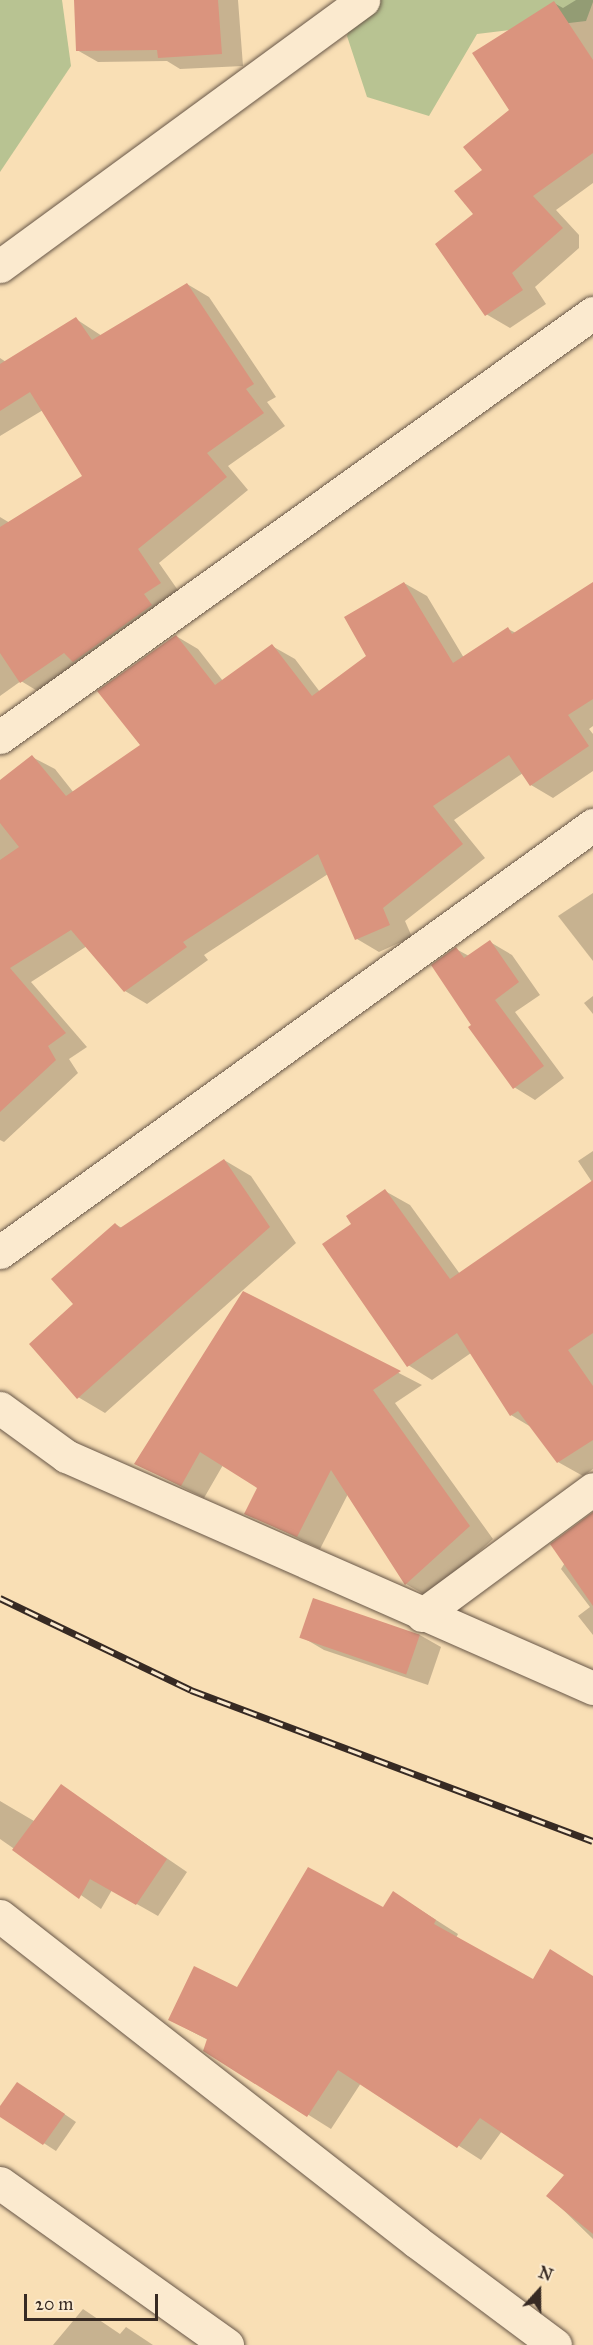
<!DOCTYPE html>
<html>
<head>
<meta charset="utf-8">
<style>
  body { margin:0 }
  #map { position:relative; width:593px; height:2345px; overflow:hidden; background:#f9dfb5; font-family:"IM FELL Great Primer",serif }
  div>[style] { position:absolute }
  .green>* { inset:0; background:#b8c392 }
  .shadow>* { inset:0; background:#0003 }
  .building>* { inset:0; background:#da947e; transform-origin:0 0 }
  .roads { filter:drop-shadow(0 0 2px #685748) drop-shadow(0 0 2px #685748) }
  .minor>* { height:33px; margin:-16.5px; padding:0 16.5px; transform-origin:16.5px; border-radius:16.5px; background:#fbeacf }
  .rail>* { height:7px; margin-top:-3.5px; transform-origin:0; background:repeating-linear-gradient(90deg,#fbeacf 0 14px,#372a23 0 28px); box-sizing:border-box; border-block:2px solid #372a23 }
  span { translate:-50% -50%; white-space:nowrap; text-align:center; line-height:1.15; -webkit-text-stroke:4.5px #fbeacf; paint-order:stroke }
  .north { position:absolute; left:509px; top:2261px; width:60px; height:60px; -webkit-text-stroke:4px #fbeacf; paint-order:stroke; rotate:21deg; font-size:16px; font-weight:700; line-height:24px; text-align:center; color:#372a23 }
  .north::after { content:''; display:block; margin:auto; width:21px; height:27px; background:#372a23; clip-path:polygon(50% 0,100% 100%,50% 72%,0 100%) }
  .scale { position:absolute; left:24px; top:2294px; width:134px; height:27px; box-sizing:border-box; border:3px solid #372a23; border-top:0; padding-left:8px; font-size:18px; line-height:21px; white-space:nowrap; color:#372a23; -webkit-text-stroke:4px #fbeacf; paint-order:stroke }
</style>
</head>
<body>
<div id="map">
  <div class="green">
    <div style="clip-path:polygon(0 0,62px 0,71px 66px,0 172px)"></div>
    <div style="clip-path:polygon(358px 0,593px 0,593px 2px,586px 21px,477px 34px,429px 116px,367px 97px,347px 36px)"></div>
  </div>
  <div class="shadow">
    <div style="clip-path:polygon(76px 0,238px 0,243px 66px,180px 69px,167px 61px,98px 62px,77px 50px)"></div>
    <div style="clip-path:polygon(576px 0,593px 0,593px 183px,556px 210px,579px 235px,579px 248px,535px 287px,546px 304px,510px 328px,486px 314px,475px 215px,485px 170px,554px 3px,563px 8px)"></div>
    <div style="clip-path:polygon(187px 284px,209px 297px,276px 397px,267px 402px,285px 426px,228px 466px,248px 490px,159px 563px,182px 596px,44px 695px,21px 681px,0 696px,0 517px,10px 523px,84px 476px,43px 410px,0 436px,0 358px,6px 362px,76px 319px,102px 336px)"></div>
    <div style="clip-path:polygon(404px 583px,427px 596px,464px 658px,508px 629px,516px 633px,593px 584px,593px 726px,589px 729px,593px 734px,593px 771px,553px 798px,531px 785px,523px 773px,454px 820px,485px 858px,405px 921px,412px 937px,379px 952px,357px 939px,328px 874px,204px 955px,208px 960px,147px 1004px,125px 991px,87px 946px,31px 982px,87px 1047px,69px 1059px,78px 1073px,4px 1142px,0 1140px,0 782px,32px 757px,55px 769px,74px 793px,142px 746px,176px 636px,198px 649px,223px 681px,272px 646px,295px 659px,320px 692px,368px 656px)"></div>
    <div style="clip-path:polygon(593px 893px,593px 961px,558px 916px)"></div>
    <div style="clip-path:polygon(490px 942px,512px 955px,540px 995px,515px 1012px,564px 1078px,535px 1100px,514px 1087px,473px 1025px,456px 949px,469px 956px)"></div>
    <div style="clip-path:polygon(593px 996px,593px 1014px,584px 1003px)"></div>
    <div style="clip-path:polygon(593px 1151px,593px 1469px,583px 1476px,558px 1462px,531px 1427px,511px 1415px,471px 1353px,432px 1380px,408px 1365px,353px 1224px,385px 1191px,410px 1205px,460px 1274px,592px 1182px,578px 1161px)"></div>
    <div style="clip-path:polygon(224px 1160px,251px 1176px,296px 1243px,105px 1413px,78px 1397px,75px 1304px,115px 1224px,122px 1228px)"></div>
    <div style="clip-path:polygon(244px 1293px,422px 1385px,395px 1403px,493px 1539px,429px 1597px,406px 1584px,348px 1494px,320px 1549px,246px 1513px,259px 1487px,223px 1465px,204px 1498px,136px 1464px)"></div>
    <div style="clip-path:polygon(593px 1519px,593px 1635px,578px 1616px,590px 1607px,561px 1569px)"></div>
    <div style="clip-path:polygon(418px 1634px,441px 1647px,428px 1685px,324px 1650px,302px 1637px)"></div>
    <div style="clip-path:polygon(61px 1786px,187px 1872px,158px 1916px,112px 1890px,101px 1909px,0 1839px,0 1801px,34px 1821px)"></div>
    <div style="clip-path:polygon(394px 1893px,458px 1934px,456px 1938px,534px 1981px,593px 1976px,593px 2239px,549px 2196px,566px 2175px,502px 2131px,481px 2160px,361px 2083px,331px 2129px,205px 2050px,208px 2040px,170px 2020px,238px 1989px,383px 1909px)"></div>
    <div style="clip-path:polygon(29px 2090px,76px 2122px,56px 2151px,0 2115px,0 2109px)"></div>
    <div style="clip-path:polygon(83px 2309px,120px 2334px,126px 2327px,153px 2345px,53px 2345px)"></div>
  </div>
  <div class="building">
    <div style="clip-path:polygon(74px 0,218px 0,222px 54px,158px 58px,157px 50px,76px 51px)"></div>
    <div style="clip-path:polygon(554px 1px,593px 60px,593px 153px,533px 196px,563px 228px,512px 273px,523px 290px,485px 316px,435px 244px,473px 214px,454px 191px,482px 170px,463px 147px,509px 110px,472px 53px)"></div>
    <div style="clip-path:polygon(187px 283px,254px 384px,246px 389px,264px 413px,207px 453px,227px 477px,138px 549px,161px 583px,144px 594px,152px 605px,73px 662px,64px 653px,20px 683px,0 653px,0 527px,82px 476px,30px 392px,0 411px,0 364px,76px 317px,92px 340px)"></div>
    <div style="clip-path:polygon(404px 582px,453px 663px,508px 627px,512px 634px,593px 582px,593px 699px,568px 715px,589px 746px,530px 786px,509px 755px,433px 806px,463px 844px,383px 908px,390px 925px,355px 940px,318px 854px,183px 942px,187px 947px,124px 992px,71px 930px,10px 968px,66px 1033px,48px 1046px,56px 1060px,0 1112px,0 860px,19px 847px,0 823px,0 780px,32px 755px,66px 796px,140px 745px,97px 691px,176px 635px,215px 685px,272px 644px,312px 696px,366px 656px,344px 617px)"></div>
    <div style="clip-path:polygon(490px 940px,519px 982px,495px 1000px,544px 1066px,513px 1089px,468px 1027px,471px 1025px,431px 965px,456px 947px,464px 958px)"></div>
    <div style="clip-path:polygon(224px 1159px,270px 1227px,77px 1399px,29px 1344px,73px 1304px,51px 1279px,115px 1223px,120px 1228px)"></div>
    <div style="clip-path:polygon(593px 1180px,593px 1333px,568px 1350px,593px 1386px,593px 1440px,557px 1463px,518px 1411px,510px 1416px,457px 1333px,407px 1367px,322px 1244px,351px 1224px,346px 1216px,385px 1189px,450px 1279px)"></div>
    <div style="clip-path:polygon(243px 1291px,401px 1371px,373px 1390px,470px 1526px,405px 1585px,331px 1470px,297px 1537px,244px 1514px,257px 1488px,200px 1452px,181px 1486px,134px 1464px)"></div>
    <div style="clip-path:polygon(593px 1512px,593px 1606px,550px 1544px)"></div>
    <div style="left:313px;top:1598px;width:113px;height:42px;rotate:19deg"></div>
    <div style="clip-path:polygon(61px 1784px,167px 1859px,136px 1905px,90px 1879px,79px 1899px,12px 1850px)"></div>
    <div style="clip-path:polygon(308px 1867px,383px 1907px,393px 1891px,436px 1920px,434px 1924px,533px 1979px,550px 1949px,593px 1976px,593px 2234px,546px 2196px,564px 2175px,480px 2118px,457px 2148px,338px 2070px,307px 2117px,203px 2051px,207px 2039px,168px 2020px,194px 1966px,237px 1987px)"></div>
    <div style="clip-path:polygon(17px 2082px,65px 2114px,43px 2145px,0 2117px,0 2106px)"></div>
  </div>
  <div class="roads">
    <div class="minor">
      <div style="left:0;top:266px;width:450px;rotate:-36.2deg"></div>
      <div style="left:0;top:737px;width:729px;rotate:-35.57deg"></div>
      <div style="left:0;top:1252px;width:731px;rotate:-35.76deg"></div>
      <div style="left:0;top:1408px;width:82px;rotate:36deg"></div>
      <div style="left:66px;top:1456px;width:576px;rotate:23.76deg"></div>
      <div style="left:422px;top:1615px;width:212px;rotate:-36.4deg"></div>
      <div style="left:0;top:1916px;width:529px;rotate:38.02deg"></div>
      <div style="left:417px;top:2242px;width:172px;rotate:36.7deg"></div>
      <div style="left:0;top:2183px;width:279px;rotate:35.5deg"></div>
    </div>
  </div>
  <div class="rail">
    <div style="left:0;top:1598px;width:212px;rotate:25.7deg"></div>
    <div style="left:191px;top:1690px;width:429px;rotate:20.6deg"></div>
  </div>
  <div class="north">N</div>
  <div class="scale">20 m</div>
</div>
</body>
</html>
